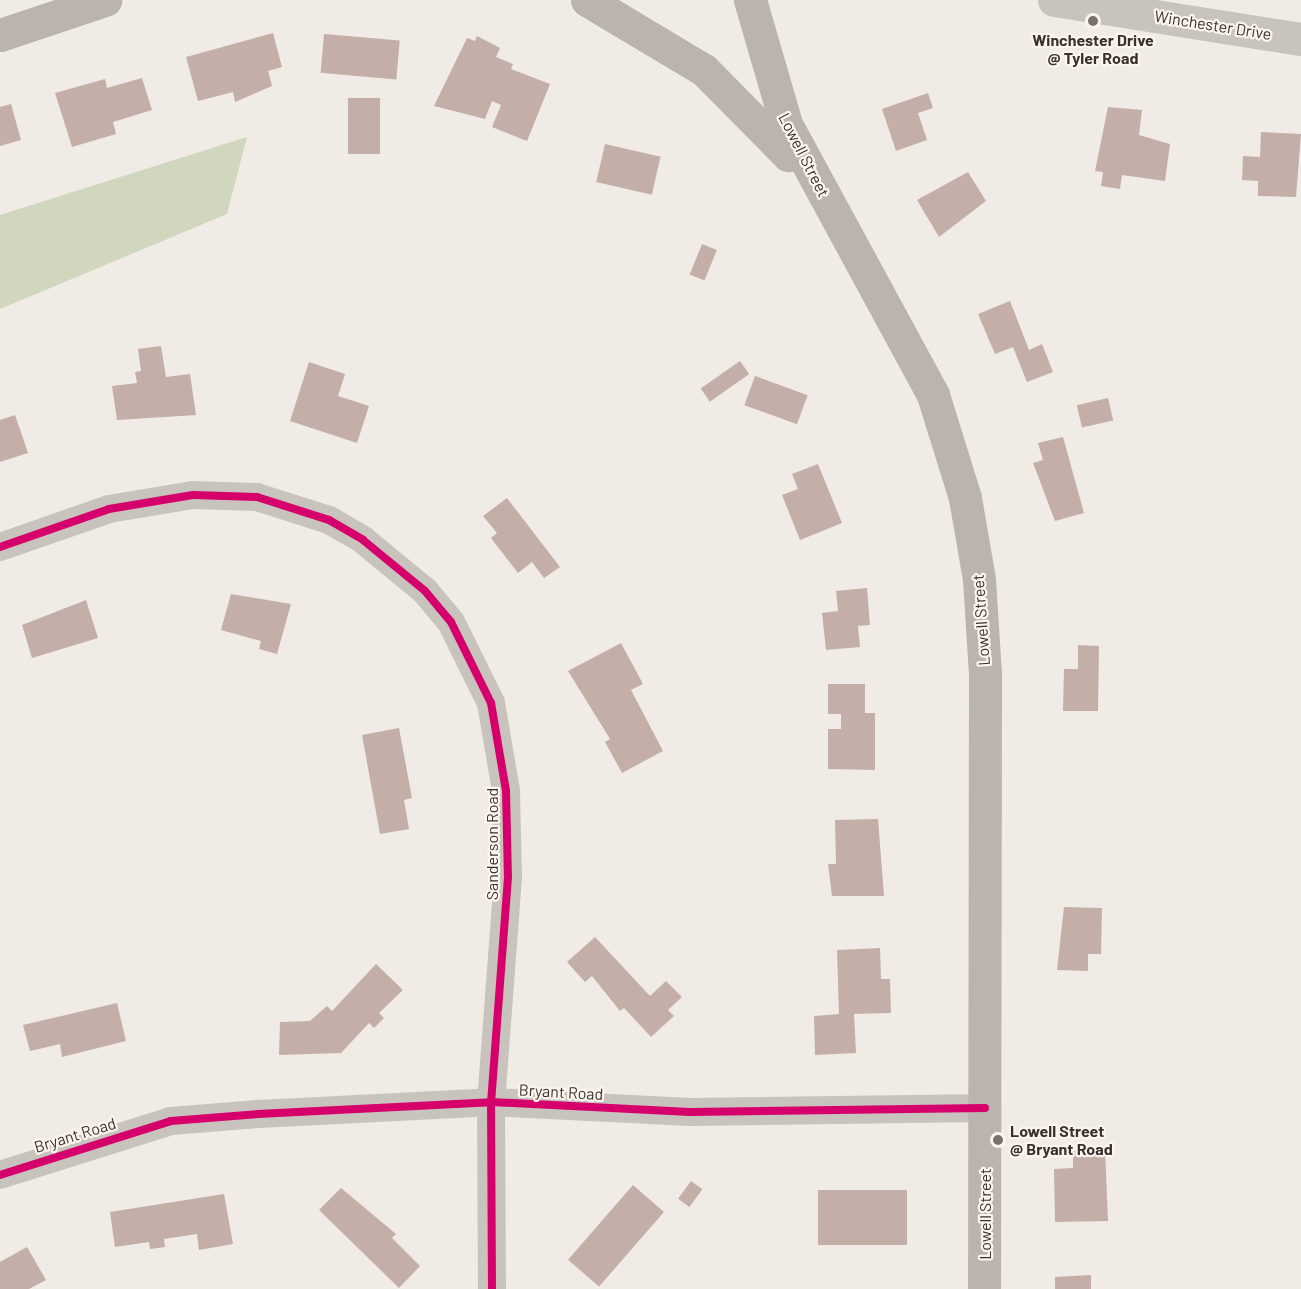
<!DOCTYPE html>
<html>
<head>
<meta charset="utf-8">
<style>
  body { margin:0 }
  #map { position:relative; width:1301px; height:1289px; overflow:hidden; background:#f0ebe5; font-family:Barlow,sans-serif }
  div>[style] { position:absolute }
  .green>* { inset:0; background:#d1d6bf }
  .building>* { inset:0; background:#c3afa7; transform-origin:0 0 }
  .minor>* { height:28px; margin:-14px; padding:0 14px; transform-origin:14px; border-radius:14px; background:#c9c3be }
  .tertiary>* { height:33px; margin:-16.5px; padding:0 16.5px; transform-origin:16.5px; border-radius:16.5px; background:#c9c3be }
  .secondary>* { height:33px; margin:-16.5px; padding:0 16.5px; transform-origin:16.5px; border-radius:16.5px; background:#bab3ae }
  .cycleway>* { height:8px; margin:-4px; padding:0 4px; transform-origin:4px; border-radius:4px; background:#d6006c }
  .dots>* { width:16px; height:16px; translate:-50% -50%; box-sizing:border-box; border:3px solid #fbf5ee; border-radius:50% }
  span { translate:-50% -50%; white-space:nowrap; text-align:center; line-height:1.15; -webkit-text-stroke:4.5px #fbf5ee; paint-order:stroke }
  .street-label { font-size:16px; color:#3b302b }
  .poi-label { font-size:16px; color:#3b302b; font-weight:700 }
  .left { translate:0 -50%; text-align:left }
</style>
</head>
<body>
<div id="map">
  <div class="green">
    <div style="clip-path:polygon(247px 137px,227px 214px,0 309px,0 215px)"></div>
  </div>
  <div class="building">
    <div style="clip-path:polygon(273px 33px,282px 67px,268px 71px,272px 86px,235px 102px,233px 92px,198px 101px,186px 57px)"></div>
    <div style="left:324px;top:34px;width:76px;height:39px;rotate:5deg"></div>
    <div style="clip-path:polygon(477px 36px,500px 48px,496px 57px,513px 64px,511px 69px,550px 84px,527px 141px,492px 127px,501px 105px,492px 101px,485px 119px,434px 106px,467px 38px,475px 41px)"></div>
    <div style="clip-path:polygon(142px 78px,152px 110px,113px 122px,116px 134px,72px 147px,55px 93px,105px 79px,107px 88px)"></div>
    <div style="clip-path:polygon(928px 93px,933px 108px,918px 113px,927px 140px,896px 151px,882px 109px)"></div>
    <div style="left:348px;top:98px;width:32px;height:56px"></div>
    <div style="clip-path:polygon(11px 104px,21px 140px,0 146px,0 107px)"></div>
    <div style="clip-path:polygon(1108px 107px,1142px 110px,1139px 135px,1170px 144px,1165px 181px,1122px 175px,1120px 189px,1101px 186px,1103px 172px,1095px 171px)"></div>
    <div style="clip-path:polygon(1261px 132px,1301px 134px,1296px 197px,1258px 196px,1258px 181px,1242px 180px,1243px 156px,1260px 157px)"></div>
    <div style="left:605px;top:144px;width:57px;height:39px;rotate:13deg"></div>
    <div style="clip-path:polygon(968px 172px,986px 201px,939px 237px,917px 200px)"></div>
    <div style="left:702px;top:244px;width:16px;height:33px;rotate:22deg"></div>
    <div style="clip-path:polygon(1010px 301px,1029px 350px,1042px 344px,1053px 372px,1027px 382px,1013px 347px,995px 354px,978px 314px)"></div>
    <div style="clip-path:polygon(161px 346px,166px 377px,190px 374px,196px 415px,117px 420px,112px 386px,137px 383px,135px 372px,141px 371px,138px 349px)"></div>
    <div style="left:740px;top:361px;width:16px;height:48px;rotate:55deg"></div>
    <div style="clip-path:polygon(309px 362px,345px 374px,338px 396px,369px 406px,357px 443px,290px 421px)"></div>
    <div style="left:755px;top:376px;width:56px;height:31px;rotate:20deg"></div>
    <div style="left:1108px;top:398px;width:23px;height:32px;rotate:77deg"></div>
    <div style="clip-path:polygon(15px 415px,28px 453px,0 462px,0 420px)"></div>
    <div style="clip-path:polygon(1063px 437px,1084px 513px,1055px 521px,1033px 463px,1043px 460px,1038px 443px)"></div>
    <div style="clip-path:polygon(818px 464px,842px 523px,800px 540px,782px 495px,798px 489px,792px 474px)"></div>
    <div style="clip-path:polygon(507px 498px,560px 567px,544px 578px,532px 562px,518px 573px,491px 538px,497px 533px,483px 516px)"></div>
    <div style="clip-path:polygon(867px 588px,870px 625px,858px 626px,860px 647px,826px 650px,822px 613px,838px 611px,836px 591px)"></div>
    <div style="clip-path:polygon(231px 594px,291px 604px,277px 654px,259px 649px,261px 641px,221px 630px)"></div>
    <div style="clip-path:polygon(86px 600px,98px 638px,32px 658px,22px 625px)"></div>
    <div style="clip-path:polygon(621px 643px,643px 684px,631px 690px,663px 751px,622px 773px,605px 742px,610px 739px,568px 671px)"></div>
    <div style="clip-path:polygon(1078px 645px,1099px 646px,1098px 711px,1063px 711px,1064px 669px,1078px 669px)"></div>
    <div style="clip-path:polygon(828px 684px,865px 684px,865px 713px,875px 713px,875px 770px,828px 769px,828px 729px,841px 729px,841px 714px,828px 714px)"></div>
    <div style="clip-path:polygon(399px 728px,412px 798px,404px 800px,409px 829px,380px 834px,362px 735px)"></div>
    <div style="clip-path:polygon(878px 819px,884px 896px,832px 896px,828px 864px,836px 864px,835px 820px)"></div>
    <div style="clip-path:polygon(1064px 907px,1102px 908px,1101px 954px,1088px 954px,1088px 971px,1057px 970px)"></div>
    <div style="clip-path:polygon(595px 937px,650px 996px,666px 981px,682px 997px,668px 1010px,674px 1016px,651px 1037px,624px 1008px,620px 1011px,592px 976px,585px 982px,567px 962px)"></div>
    <div style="clip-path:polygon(880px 948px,881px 979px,890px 979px,891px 1013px,854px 1014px,856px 1053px,815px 1055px,814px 1016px,839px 1014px,837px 950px)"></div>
    <div style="clip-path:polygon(376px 964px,403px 990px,379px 1013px,384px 1018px,374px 1028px,369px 1023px,341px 1053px,279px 1055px,280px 1022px,310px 1021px,327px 1006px,332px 1011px)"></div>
    <div style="clip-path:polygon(117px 1003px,126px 1041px,62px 1057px,60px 1044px,30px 1051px,23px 1025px)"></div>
    <div style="clip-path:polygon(1105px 1150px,1108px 1221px,1055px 1222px,1054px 1169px,1073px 1168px,1073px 1151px)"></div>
    <div style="left:691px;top:1181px;width:14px;height:22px;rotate:36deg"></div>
    <div style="left:633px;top:1185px;width:41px;height:99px;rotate:41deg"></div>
    <div style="clip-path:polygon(341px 1188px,396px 1234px,392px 1238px,420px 1266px,399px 1288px,319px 1210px)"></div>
    <div style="left:818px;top:1190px;width:89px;height:55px"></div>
    <div style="clip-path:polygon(224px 1194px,233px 1244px,199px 1250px,197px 1234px,164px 1239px,165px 1247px,150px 1249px,149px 1242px,115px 1247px,110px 1212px)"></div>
    <div style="clip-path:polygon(27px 1247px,46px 1280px,29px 1289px,0 1289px,0 1262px)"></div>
    <div style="clip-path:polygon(1091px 1275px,1091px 1289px,1055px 1289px,1055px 1277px)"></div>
  </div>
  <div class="minor">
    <div style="left:0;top:547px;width:115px;rotate:-19.2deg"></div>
    <div style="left:109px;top:509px;width:85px;rotate:-9.5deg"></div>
    <div style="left:193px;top:495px;width:64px;rotate:1.8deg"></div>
    <div style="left:257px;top:497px;width:76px;rotate:17.7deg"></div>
    <div style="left:329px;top:520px;width:39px;rotate:30deg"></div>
    <div style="left:363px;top:540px;width:80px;rotate:39.4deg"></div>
    <div style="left:425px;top:591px;width:40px;rotate:50deg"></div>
    <div style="left:451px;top:622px;width:90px;rotate:63.7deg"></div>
    <div style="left:491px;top:703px;width:89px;rotate:80.3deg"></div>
    <div style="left:506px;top:791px;width:86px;rotate:88.7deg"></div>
    <div style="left:508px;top:877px;width:226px;rotate:94.3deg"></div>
    <div style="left:491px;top:1102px;width:187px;rotate:89.7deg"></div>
    <div style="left:0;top:1175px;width:179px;rotate:-17.5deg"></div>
    <div style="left:171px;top:1121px;width:87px;rotate:-4.6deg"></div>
    <div style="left:258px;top:1114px;width:233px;rotate:-2.9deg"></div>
    <div style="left:491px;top:1102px;width:199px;rotate:2.9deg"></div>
    <div style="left:690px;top:1112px;width:295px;rotate:-0.8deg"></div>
  </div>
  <div class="tertiary">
    <div style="left:1054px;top:0;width:250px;rotate:9deg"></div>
  </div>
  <div class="secondary">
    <div style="left:587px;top:0;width:136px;rotate:30.9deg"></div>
    <div style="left:704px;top:70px;width:120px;rotate:45.3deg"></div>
    <div style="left:750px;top:0;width:129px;rotate:73.8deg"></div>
    <div style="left:786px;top:124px;width:308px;rotate:61.5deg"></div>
    <div style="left:933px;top:395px;width:108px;rotate:72.7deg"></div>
    <div style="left:965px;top:498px;width:82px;rotate:80.2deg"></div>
    <div style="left:979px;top:579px;width:96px;rotate:86.4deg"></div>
    <div style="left:985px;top:675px;width:614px;rotate:90.09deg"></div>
    <div style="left:0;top:35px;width:111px;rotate:-18.4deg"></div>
  </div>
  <div class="cycleway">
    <div style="left:0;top:547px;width:115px;rotate:-19.2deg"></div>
    <div style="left:109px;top:509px;width:85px;rotate:-9.5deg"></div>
    <div style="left:193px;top:495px;width:64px;rotate:1.8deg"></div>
    <div style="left:257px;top:497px;width:76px;rotate:17.7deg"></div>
    <div style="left:329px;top:520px;width:39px;rotate:30deg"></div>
    <div style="left:363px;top:540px;width:80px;rotate:39.4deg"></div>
    <div style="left:425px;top:591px;width:40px;rotate:50deg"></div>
    <div style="left:451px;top:622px;width:90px;rotate:63.7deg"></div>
    <div style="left:491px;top:703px;width:89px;rotate:80.3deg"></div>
    <div style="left:506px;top:791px;width:86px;rotate:88.7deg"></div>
    <div style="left:508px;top:877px;width:226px;rotate:94.3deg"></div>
    <div style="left:491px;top:1102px;width:187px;rotate:89.7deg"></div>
    <div style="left:0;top:1175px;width:179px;rotate:-17.5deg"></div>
    <div style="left:171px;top:1121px;width:87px;rotate:-4.6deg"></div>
    <div style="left:258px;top:1114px;width:233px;rotate:-2.9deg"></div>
    <div style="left:491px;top:1102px;width:199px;rotate:2.9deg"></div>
    <div style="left:690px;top:1112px;width:295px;rotate:-0.8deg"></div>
  </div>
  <div class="dots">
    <div style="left:1093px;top:21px;background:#7a716c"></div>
    <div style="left:998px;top:1140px;background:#7a716c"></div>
  </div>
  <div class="street-label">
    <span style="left:1213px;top:25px;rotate:9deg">Winchester Drive</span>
    <span style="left:804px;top:155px;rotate:63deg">Lowell Street</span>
    <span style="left:981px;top:620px;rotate:-94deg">Lowell Street</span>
    <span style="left:492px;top:844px;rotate:-90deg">Sanderson Road</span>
    <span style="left:561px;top:1092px;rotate:3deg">Bryant Road</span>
    <span style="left:75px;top:1135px;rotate:-17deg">Bryant Road</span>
    <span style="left:985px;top:1214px;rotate:-90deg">Lowell Street</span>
  </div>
  <div class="poi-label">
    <span style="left:1093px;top:49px">Winchester Drive<br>@ Tyler Road</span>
    <span class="left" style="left:1010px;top:1140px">Lowell Street<br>@ Bryant Road</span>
  </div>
</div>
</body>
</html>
